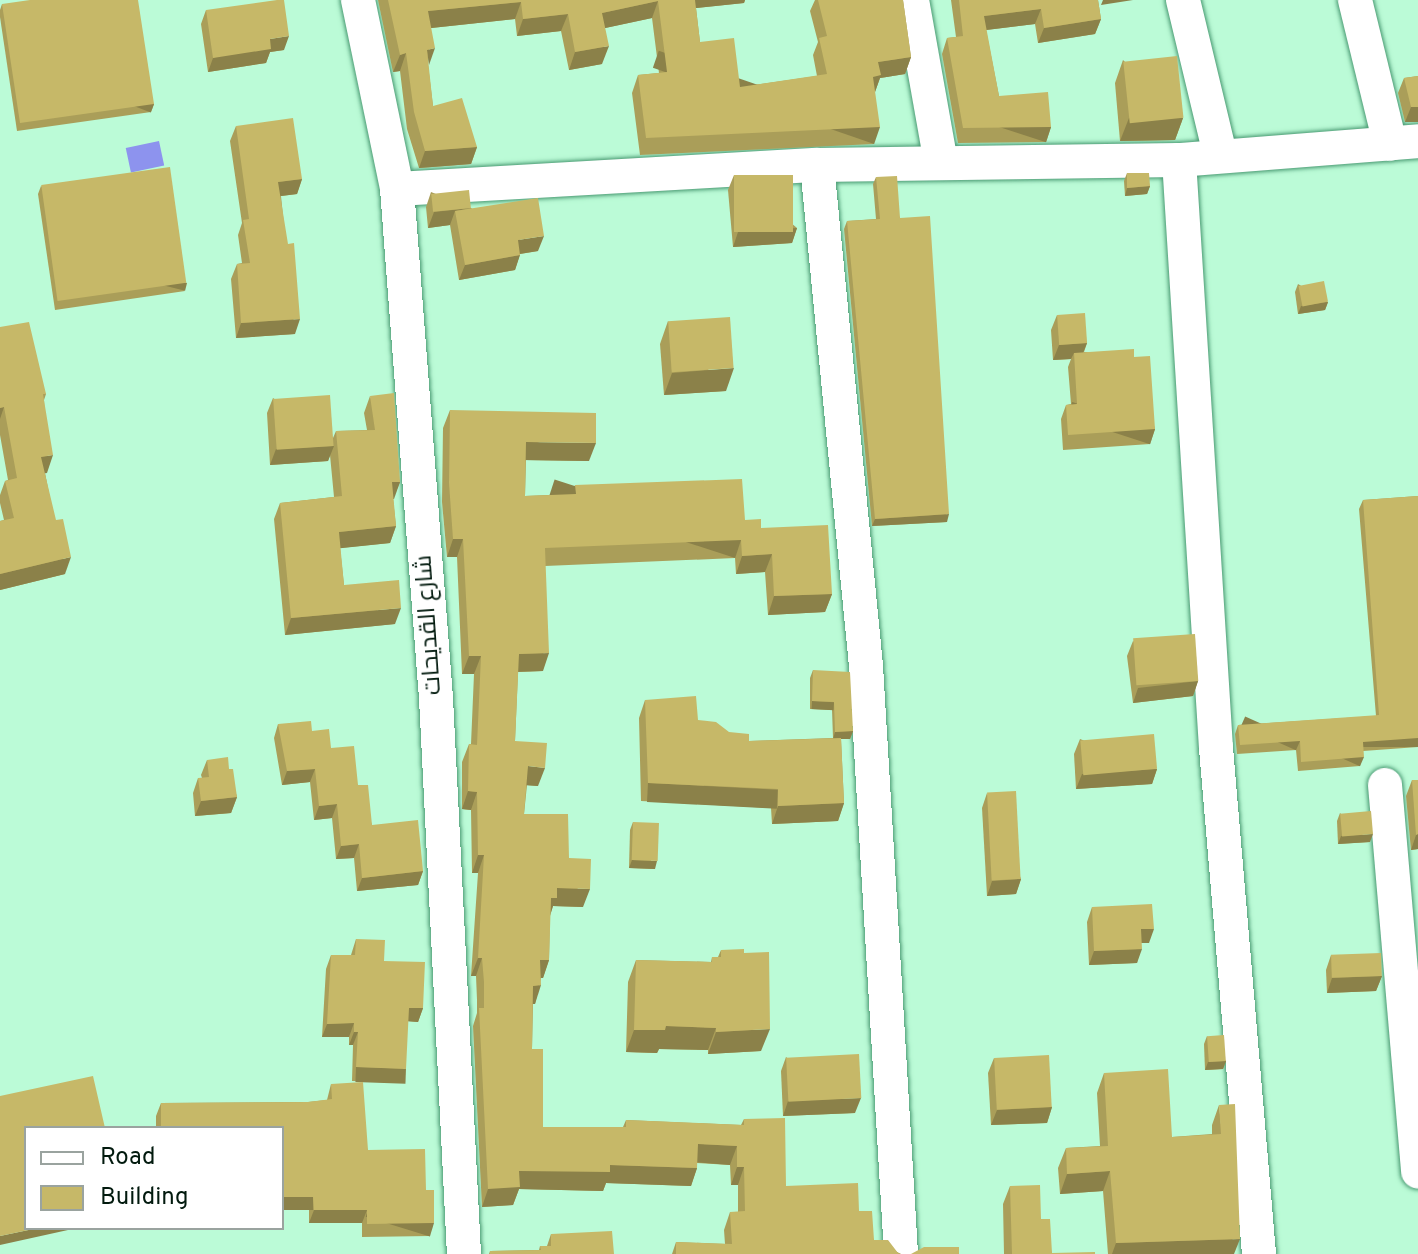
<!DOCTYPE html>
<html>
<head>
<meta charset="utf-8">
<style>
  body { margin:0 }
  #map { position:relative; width:1418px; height:1254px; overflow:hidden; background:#bbfbd7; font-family:Overpass,Cairo,sans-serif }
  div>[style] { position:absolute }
  .water>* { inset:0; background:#8d93ee; transform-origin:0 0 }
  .roads { filter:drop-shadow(0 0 2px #499a72) drop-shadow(0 0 2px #499a72) }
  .minor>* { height:34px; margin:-17px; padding:0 17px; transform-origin:17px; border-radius:17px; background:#fff }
  .wall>* { inset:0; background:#aa9e59 }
  .shaded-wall>* { inset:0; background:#8b8149; transform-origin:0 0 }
  .building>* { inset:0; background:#c6b868; transform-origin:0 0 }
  span { translate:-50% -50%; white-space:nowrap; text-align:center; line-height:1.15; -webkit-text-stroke:6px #fff; paint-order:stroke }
  .street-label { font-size:24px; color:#021a0e }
  .legend { position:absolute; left:24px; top:1126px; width:260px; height:104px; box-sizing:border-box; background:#fff; border:2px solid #9aa39f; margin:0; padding:10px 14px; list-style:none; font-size:24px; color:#021a0e }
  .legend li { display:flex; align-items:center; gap:16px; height:40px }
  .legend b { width:40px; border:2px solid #9aa39f }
</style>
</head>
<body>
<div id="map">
  <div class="water">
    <div style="left:159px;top:141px;width:25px;height:34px;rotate:78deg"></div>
  </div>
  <div class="roads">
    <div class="minor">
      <div style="left:358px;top:0;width:193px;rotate:78.3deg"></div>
      <div style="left:397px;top:189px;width:510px;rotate:85.62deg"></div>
      <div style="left:436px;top:698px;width:557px;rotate:87.12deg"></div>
      <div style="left:912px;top:0;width:165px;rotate:79.9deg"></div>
      <div style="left:1183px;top:0;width:158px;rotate:76.5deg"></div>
      <div style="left:1355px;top:0;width:148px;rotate:76.3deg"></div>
      <div style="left:1179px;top:160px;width:589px;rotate:86.4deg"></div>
      <div style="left:1216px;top:748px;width:508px;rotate:85.14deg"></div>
      <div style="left:817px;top:165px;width:503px;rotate:84.41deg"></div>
      <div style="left:866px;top:666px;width:589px;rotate:86.59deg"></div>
      <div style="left:397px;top:189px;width:421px;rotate:-3.3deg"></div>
      <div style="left:817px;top:165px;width:362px;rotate:-0.8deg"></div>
      <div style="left:1179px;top:160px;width:240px;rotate:-4.5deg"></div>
      <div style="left:1385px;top:785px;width:388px;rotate:85.1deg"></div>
    </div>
  </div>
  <div class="wall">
    <div style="clip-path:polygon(378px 0,745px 0,744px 3px,696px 8px,700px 42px,740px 87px,817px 76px,813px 55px,818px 42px,810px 11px,815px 0,903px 0,911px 57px,905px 74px,880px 78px,875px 92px,874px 144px,640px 155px,632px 93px,638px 75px,659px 73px,652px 18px,605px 28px,602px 64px,569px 70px,561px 31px,517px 36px,515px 19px,431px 28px,428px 65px,433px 106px,477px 147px,471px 164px,419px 168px,407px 129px,400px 71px,393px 72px)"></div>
    <div style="clip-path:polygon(951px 0,1098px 0,1101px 19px,1095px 34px,1038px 43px,1035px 24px,986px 30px,999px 96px,1051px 127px,1046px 142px,958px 143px,942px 54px,947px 38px,956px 37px)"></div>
    <div style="clip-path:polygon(2px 4px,154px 104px,151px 112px,17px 131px,0 17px,0 10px)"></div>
    <div style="clip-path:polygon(206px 10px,284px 50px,270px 52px,266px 63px,208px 72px,201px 24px)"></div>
    <div style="clip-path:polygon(1123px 60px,1183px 118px,1175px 140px,1120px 141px,1115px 83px)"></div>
    <div style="clip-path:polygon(1418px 76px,1418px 122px,1405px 122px,1398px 93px,1404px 78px)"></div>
    <div style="clip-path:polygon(236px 126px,302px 179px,297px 194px,281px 196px,295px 334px,236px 338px,231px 279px,237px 264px,242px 263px,238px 235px,242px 223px,230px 141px)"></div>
    <div style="clip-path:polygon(1127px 173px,1150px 186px,1147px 194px,1125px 196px,1124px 181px)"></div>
    <div style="clip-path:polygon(734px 175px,797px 228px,792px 243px,733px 247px,728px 190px)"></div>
    <div style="clip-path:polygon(876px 177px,900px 218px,947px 522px,872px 526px,844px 229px,847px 221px,876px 219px,873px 184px)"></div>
    <div style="clip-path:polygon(41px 186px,185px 291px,55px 310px,38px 194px)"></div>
    <div style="clip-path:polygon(431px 192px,471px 208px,538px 251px,520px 254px,515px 270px,459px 280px,450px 225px,428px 228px,426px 207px)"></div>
    <div style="clip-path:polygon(1298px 284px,1328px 302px,1325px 310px,1298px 314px,1295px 292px)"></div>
    <div style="clip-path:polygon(1057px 315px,1087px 343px,1084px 352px,1134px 357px,1155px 429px,1150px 444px,1063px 450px,1061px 419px,1066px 405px,1071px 404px,1068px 367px,1071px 359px,1053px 360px,1051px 330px)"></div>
    <div style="clip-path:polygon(668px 321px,726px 391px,664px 395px,660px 344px)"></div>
    <div style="clip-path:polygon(0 327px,46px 394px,44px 400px,47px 473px,45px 473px,65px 574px,0 590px,0 521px,4px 520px,0 503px,0 495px,5px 481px,8px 480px,0 435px)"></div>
    <div style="clip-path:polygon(370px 396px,400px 482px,393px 499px,396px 526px,390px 543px,340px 548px,344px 585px,395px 624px,285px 635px,274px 519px,280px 503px,334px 497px,330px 455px,328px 461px,270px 465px,267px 413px,273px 398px,333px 438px,336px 431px,367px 430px,364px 413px)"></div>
    <div style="clip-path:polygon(450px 410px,589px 461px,526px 460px,525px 496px,572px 494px,575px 485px,745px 520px,761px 528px,832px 594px,825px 612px,768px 615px,765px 572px,736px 574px,735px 558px,545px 566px,543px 671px,518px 672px,515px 741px,538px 786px,527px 785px,524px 814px,569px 858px,583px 907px,553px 906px,550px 915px,549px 960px,543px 978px,541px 978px,535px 1004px,533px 1004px,532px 1049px,543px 1127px,623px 1127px,626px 1120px,741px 1125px,744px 1119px,786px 1186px,859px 1211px,874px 1240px,901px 1254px,672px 1254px,676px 1242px,725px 1244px,724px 1230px,730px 1212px,738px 1212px,738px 1185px,731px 1185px,730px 1165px,697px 1163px,697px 1168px,691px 1186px,606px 1183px,603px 1191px,519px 1189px,513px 1205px,482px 1207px,473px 1026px,477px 1013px,477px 1000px,476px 976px,471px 976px,478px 873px,472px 873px,471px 810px,462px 809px,462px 762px,469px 744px,471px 744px,474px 674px,462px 674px,457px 557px,447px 557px,442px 502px,443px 428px)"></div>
    <div style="clip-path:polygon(1418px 496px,1418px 747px,1363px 751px,1360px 766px,1298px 771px,1296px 750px,1237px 754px,1235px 734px,1238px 725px,1376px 716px,1359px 509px,1363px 500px)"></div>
    <div style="clip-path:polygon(1133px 641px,1198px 681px,1193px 696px,1133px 703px,1127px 656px)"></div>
    <div style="clip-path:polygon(813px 670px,853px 731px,850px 739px,841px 739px,844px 803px,838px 821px,772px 824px,771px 808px,641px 801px,639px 718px,645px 700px,749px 741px,833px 738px,832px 710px,810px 709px,810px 678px)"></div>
    <div style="clip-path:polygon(278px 724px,312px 731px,331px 748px,358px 785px,372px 825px,423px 871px,418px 885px,357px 891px,354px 858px,336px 859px,332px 818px,314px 820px,310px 782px,282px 785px,274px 738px)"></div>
    <div style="clip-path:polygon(1080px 739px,1157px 769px,1152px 784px,1076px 789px,1074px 754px)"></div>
    <div style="clip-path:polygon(207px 760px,229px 769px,237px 797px,231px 813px,195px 816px,193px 793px,198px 778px,202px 778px,201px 775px)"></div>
    <div style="clip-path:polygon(1412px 780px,1418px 780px,1418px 849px,1411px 850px,1406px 796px)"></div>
    <div style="clip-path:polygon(987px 793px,1021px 879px,1016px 894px,987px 896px,982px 808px)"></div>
    <div style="clip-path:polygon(1340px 813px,1370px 842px,1338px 844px,1337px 821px)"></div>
    <div style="clip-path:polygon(633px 822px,655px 869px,629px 868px,630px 830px)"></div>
    <div style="clip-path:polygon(1092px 907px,1149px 943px,1141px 943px,1137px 963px,1089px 965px,1087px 922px)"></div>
    <div style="clip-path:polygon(356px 939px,384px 961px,423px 1008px,418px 1022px,408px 1021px,402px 1083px,352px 1081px,353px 1045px,349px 1045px,349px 1037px,322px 1037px,326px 969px,331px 955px,351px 955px)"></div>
    <div style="clip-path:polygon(721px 950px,761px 1051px,708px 1054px,708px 1050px,659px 1049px,657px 1053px,626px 1052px,628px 982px,636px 960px,711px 962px,712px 957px,718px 957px)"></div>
    <div style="clip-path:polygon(1331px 955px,1382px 976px,1376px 991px,1327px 993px,1326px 970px)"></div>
    <div style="clip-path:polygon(1207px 1036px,1226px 1061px,1223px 1069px,1205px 1070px,1204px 1044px)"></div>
    <div style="clip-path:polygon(786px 1057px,855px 1113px,783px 1116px,781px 1071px)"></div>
    <div style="clip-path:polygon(994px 1058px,1052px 1107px,1047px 1123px,991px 1125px,988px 1073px)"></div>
    <div style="clip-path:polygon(1104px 1073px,1172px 1137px,1212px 1134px,1212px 1125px,1219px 1105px,1234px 1254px,1108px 1254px,1103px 1191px,1060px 1194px,1058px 1168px,1066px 1148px,1100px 1146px,1097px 1093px)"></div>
    <div style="clip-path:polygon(331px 1084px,368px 1150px,426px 1190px,430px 1236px,362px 1237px,362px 1223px,309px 1223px,309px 1210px,282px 1128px,156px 1128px,156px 1116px,161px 1103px,308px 1102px,327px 1100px)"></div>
    <div style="clip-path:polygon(1010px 1186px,1041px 1219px,1052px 1253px,1095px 1254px,1004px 1254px,1003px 1204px)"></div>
    <div style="clip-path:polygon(551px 1234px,614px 1254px,489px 1254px,490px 1251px,539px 1250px,540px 1246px,547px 1246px)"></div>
  </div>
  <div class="shaded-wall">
    <div style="clip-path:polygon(691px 0,745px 0,744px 3px,687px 9px)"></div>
    <div style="clip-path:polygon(1103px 0,1133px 0,1101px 5px)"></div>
    <div style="clip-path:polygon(658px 1px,652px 18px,596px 30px,602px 13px)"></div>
    <div style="clip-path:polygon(521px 2px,515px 19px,422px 29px,428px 11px)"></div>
    <div style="clip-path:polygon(1041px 9px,1035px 24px,978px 31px,984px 16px)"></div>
    <div style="clip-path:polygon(568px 14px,561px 31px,517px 36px,523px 19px)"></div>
    <div style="clip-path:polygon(1101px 19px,1095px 34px,1038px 43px,1044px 28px)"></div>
    <div style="clip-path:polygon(289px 36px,284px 50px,270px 52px,266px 63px,208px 72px,213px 58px,270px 39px)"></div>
    <div style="clip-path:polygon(609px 46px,602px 64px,569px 70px,575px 52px)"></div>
    <div style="clip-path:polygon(435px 48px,429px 65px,427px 50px)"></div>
    <div style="clip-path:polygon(406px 53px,400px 71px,393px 72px,400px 55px)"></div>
    <div style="clip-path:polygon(911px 57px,905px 74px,880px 78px,875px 92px,866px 94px,878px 62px)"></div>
    <div style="left:154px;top:104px;width:9px;height:135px;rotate:111deg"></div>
    <div style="clip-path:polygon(1411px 107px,1418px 107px,1418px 122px,1405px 122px)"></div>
    <div style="clip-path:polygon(1129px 118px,1183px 118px,1175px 140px,1120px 141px)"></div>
    <div style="left:880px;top:127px;width:18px;height:234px;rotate:109deg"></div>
    <div style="left:1051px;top:127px;width:16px;height:88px;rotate:108deg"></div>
    <div style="clip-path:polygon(477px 147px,471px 164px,419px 168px,425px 151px)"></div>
    <div style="clip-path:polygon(302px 179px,297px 194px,273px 197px,278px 182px)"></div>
    <div style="clip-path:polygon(1150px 186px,1147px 194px,1125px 196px,1127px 188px)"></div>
    <div style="clip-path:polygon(471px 208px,455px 211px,450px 225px,428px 228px,434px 212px)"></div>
    <div style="clip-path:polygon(797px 228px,792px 243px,733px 247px,738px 232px)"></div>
    <div style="clip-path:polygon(544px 236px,538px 251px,513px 255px,518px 240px)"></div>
    <div style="clip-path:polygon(520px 255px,515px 270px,459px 280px,465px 265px)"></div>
    <div style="left:187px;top:283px;width:8px;height:130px;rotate:104deg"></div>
    <div style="clip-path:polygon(1328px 302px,1325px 310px,1298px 314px,1301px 306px)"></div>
    <div style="clip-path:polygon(300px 319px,295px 334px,236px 338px,241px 323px)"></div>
    <div style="clip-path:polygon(1087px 343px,1081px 358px,1074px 353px,1071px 359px,1053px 360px,1059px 345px)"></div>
    <div style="clip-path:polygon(734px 368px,726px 391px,664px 395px,672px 373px)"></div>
    <div style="clip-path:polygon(4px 407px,0 419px,0 408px)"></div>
    <div style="left:1155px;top:429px;width:16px;height:87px;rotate:108deg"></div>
    <div style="clip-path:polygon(526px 442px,596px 443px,589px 461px,519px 460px)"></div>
    <div style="clip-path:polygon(334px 446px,328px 461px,270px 465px,276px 449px)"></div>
    <div style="clip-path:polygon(53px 455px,47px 473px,35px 475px,41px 457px)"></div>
    <div style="clip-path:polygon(392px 482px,400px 482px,394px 499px,386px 499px)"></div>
    <div style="clip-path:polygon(949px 514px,947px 522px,872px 526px,875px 519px)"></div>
    <div style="clip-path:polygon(396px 526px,390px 543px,333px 549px,339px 532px)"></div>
    <div style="clip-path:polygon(453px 539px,463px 539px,457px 557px,447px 557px)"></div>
    <div style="left:741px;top:540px;width:19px;height:196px;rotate:108deg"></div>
    <div style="clip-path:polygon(772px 554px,765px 572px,736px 574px,742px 556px)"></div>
    <div style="clip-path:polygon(71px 557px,65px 574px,0 590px,0 574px)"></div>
    <div style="clip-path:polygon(832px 594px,825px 612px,768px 615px,774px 596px)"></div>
    <div style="clip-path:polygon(401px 608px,395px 624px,285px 635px,291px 618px)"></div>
    <div style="clip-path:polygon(549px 653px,543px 671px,513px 672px,519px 654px)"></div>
    <div style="clip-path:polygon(469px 656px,481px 656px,474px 674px,462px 674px)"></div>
    <div style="clip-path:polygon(1198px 681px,1193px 696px,1133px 703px,1138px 688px)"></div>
    <div style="left:812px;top:701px;width:22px;height:8px;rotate:3deg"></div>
    <div style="clip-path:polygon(853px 731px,850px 739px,833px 739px,835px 732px)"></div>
    <div style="left:1418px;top:738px;width:9px;height:55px;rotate:90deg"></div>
    <div style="left:1300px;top:741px;width:10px;height:60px;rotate:114deg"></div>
    <div style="left:1364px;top:757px;width:10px;height:63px;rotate:114deg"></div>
    <div style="clip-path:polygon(528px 766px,545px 768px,538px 786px,522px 785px)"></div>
    <div style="clip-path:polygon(315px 769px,310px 782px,282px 785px,287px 771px)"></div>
    <div style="clip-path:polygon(1157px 769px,1152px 784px,1076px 789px,1082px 774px)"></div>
    <div style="left:648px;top:783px;width:130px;height:19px;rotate:3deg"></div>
    <div style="clip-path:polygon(468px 791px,477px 792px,471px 810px,462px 809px)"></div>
    <div style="clip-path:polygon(237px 797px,231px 813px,195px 816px,201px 801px)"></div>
    <div style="clip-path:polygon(844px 803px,838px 821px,772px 824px,778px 806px)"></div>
    <div style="clip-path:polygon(337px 804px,332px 818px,314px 820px,319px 806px)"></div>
    <div style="clip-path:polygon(1373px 834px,1370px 842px,1338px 844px,1341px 836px)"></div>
    <div style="clip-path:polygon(1418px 834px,1418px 849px,1411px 850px,1416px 835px)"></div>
    <div style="clip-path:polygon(359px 844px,354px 858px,336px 859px,341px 846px)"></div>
    <div style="clip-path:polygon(478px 855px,484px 855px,478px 873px,472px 873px)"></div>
    <div style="clip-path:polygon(632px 860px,657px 861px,655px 869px,629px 868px)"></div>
    <div style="clip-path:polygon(423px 871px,418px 885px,357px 891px,362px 878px)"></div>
    <div style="clip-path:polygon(1021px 879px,1016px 894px,987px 896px,992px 881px)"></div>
    <div style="clip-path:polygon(557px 888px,590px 889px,583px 907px,553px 906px,550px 916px,551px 898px)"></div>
    <div style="clip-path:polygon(1141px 929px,1154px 929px,1149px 943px,1135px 943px)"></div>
    <div style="clip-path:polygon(1142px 949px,1137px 963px,1089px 965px,1094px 951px)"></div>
    <div style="clip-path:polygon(478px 958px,482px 958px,476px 976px,471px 976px)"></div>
    <div style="clip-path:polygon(540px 960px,549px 960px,543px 978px,533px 978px)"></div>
    <div style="clip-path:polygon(1382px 976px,1376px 991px,1327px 993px,1332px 978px)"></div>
    <div style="clip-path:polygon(541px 985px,535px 1004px,526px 1004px,533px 986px)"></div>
    <div style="clip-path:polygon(409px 1008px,423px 1008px,418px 1022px,404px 1021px)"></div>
    <div style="clip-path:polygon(354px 1023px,349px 1037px,322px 1037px,327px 1024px)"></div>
    <div style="clip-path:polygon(666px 1026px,716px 1028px,708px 1050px,659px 1049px,657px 1053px,626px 1052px,634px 1030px)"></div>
    <div style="clip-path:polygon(770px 1029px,761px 1051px,708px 1054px,716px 1032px)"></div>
    <div style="clip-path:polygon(354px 1032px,358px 1032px,353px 1045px,349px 1045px)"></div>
    <div style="clip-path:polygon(1226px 1061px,1223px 1069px,1205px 1070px,1208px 1062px)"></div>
    <div style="left:356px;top:1067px;width:50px;height:15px;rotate:2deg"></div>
    <div style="clip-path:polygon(861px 1098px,855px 1113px,783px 1116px,788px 1101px)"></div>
    <div style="clip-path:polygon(1052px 1107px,1047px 1123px,991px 1125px,997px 1110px)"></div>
    <div style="clip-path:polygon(698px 1144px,737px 1146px,730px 1165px,692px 1162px)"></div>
    <div style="clip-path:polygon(610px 1165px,697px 1168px,691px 1186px,606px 1183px,603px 1191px,519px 1189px,513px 1205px,482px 1207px,488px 1189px,519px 1171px)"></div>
    <div style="clip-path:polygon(737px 1167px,744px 1167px,738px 1185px,731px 1185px)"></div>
    <div style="clip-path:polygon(1110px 1171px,1103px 1191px,1060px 1194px,1067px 1174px)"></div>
    <div style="left:282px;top:1197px;width:31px;height:13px"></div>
    <div style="clip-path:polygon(314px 1210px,367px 1210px,362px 1223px,309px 1223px)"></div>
    <div style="left:434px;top:1223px;width:14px;height:67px;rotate:107deg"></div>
    <div style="clip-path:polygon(38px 1228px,77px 1228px,0 1245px,0 1236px)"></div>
    <div style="clip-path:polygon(1240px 1239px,1234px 1254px,1112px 1254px,1116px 1243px)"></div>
  </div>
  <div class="building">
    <div style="clip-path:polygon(30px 0,138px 0,154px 104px,20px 123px,2px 4px)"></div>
    <div style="clip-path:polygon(277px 0,284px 0,289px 36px,270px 39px,271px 49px,213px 58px,206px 10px)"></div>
    <div style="clip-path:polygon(388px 0,695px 0,700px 42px,734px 38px,740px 87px,827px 74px,819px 38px,827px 36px,818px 0,903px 0,911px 57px,878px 62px,881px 75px,873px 77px,880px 127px,646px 138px,638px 75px,667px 72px,658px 1px,602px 13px,609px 46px,575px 52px,568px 14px,523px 19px,521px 2px,428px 11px,435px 48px,427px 50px,433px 106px,462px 98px,477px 147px,425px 151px,414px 112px,406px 53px,400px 55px)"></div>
    <div style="clip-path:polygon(959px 0,1098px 0,1101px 19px,1044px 28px,1041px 9px,984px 16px,999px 96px,1048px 92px,1051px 127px,963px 128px,947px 38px,963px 36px)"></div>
    <div style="left:1177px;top:56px;width:62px;height:54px;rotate:84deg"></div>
    <div style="clip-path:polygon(1418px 76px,1418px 107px,1411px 107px,1404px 78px)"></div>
    <div style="clip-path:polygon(293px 118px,302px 179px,278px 182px,288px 244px,294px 243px,300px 319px,241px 323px,237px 264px,250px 263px,243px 220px,249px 219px,236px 126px)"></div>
    <div style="left:170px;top:167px;width:117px;height:130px;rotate:82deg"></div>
    <div style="clip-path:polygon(1127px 173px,1149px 173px,1150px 186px,1127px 188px)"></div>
    <div style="left:734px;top:175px;width:59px;height:57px"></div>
    <div style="clip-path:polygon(897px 176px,900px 218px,930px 216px,949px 514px,875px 519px,847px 221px,880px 219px,876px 177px)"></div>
    <div style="left:469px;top:190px;width:18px;height:38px;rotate:84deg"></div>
    <div style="clip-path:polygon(538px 198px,544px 236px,518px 240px,520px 255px,465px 265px,455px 211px)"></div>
    <div style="left:1324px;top:281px;width:21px;height:26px;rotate:79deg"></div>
    <div style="left:1085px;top:313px;width:30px;height:28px;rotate:86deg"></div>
    <div style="left:730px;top:317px;width:51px;height:62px;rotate:86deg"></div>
    <div style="clip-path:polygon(29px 322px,46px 394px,43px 394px,53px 455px,41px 457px,56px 520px,63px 519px,71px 557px,0 574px,0 521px,14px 518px,5px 481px,17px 478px,4px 407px,0 408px,0 327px)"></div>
    <div style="clip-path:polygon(1134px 349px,1134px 357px,1150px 356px,1155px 429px,1068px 435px,1066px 405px,1077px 404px,1074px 353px)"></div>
    <div style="clip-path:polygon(394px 393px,400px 482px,392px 482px,396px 526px,339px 532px,344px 585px,399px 580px,401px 608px,291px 618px,280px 503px,342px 496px,336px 431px,375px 430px,370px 396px)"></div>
    <div style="left:330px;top:395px;width:51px;height:57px;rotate:86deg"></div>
    <div style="clip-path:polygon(450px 410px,596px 413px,596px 443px,526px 442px,525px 496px,576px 494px,575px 485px,742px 479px,745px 520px,761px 519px,761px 528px,828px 525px,832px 594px,774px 596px,772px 554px,742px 556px,741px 540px,545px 548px,549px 653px,519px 654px,515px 741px,547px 743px,545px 768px,528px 766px,524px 814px,568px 814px,569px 858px,591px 859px,590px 889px,557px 888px,557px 898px,551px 898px,549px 960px,540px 960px,541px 985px,533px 986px,532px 1049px,543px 1049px,543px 1127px,626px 1127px,626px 1120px,744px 1125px,744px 1119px,785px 1118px,786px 1186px,858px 1183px,859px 1211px,872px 1211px,874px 1240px,888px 1240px,898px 1253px,901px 1254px,676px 1254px,676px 1242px,732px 1244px,730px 1212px,745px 1211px,744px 1167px,737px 1167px,737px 1146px,698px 1144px,697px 1168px,610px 1165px,610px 1172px,519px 1171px,520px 1187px,488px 1189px,479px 1008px,484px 1008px,484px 982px,482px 958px,478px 958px,484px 855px,478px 855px,477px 792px,468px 791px,469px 744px,477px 745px,481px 656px,469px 656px,463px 539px,453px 539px,449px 483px)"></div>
    <div style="clip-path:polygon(1418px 496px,1418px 738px,1363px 742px,1364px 757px,1301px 762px,1300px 741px,1240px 745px,1238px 725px,1379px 715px,1363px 500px)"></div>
    <div style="left:1195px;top:634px;width:47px;height:62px;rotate:86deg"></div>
    <div style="clip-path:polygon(813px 670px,850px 672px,853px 731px,835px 732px,834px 702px,812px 701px)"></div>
    <div style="clip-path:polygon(696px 696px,698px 720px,716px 722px,729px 732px,749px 734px,749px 741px,841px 738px,844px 803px,778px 806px,778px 789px,648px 783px,645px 700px)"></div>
    <div style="clip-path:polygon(311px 721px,312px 731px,329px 729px,331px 748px,354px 746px,358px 785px,368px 785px,372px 825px,418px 820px,423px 871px,362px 878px,359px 844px,341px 846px,337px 804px,319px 806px,315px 769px,287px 771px,278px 724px)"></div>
    <div style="left:1154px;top:734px;width:35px;height:74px;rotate:85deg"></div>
    <div style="clip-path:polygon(228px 757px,229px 769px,233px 769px,237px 797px,201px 801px,198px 778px,209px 777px,207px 760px)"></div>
    <div style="clip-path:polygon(1412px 780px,1418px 780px,1418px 834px,1416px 835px)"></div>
    <div style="left:1016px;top:791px;width:88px;height:29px;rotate:87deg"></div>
    <div style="left:1371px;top:811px;width:23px;height:31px;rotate:85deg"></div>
    <div style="left:633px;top:822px;width:26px;height:38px;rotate:2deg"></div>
    <div style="clip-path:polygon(1152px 904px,1154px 929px,1141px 929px,1142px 949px,1094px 951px,1092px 907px)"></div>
    <div style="clip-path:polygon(356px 939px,385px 940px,384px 961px,425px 962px,423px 1008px,409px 1008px,406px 1069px,356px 1067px,358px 1032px,354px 1032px,354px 1023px,327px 1024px,331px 955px,355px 955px)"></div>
    <div style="clip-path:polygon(744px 949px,744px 953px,769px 952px,770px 1029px,716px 1032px,716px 1028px,666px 1026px,665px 1030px,634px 1030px,636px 960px,712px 962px,712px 957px,721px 957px,721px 950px)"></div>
    <div style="left:1381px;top:953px;width:23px;height:50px;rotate:88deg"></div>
    <div style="left:1224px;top:1035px;width:26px;height:17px;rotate:86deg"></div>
    <div style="left:859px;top:1054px;width:44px;height:73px;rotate:87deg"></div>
    <div style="left:1049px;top:1055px;width:52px;height:55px;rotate:87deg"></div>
    <div style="clip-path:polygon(1168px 1069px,1172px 1137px,1221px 1134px,1219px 1105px,1235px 1104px,1240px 1239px,1116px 1243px,1110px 1171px,1067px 1174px,1066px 1148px,1108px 1146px,1104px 1073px)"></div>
    <div style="clip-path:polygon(93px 1076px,105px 1128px,26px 1128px,26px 1228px,38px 1228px,0 1236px,0 1096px)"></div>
    <div style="clip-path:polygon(363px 1082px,368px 1150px,425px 1149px,426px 1190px,434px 1190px,434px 1223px,367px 1224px,367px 1210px,314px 1210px,313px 1197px,282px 1197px,282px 1128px,161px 1128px,161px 1103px,308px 1102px,332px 1099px,331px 1084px)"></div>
    <div style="clip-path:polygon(1040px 1185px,1041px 1219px,1050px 1219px,1052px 1253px,1095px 1252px,1095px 1254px,1012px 1254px,1010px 1186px)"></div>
    <div style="clip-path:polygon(612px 1231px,614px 1254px,490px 1254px,490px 1251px,541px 1250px,540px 1246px,551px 1246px,551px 1234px)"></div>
    <div style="clip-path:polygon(924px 1247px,959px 1247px,959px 1254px,911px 1254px)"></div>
  </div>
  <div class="street-label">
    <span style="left:430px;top:625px;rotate:-94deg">شارع القديحات</span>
  </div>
  <ul class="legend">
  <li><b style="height:10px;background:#fff"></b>Road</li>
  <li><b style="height:22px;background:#c6b868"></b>Building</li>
  </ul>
</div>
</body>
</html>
